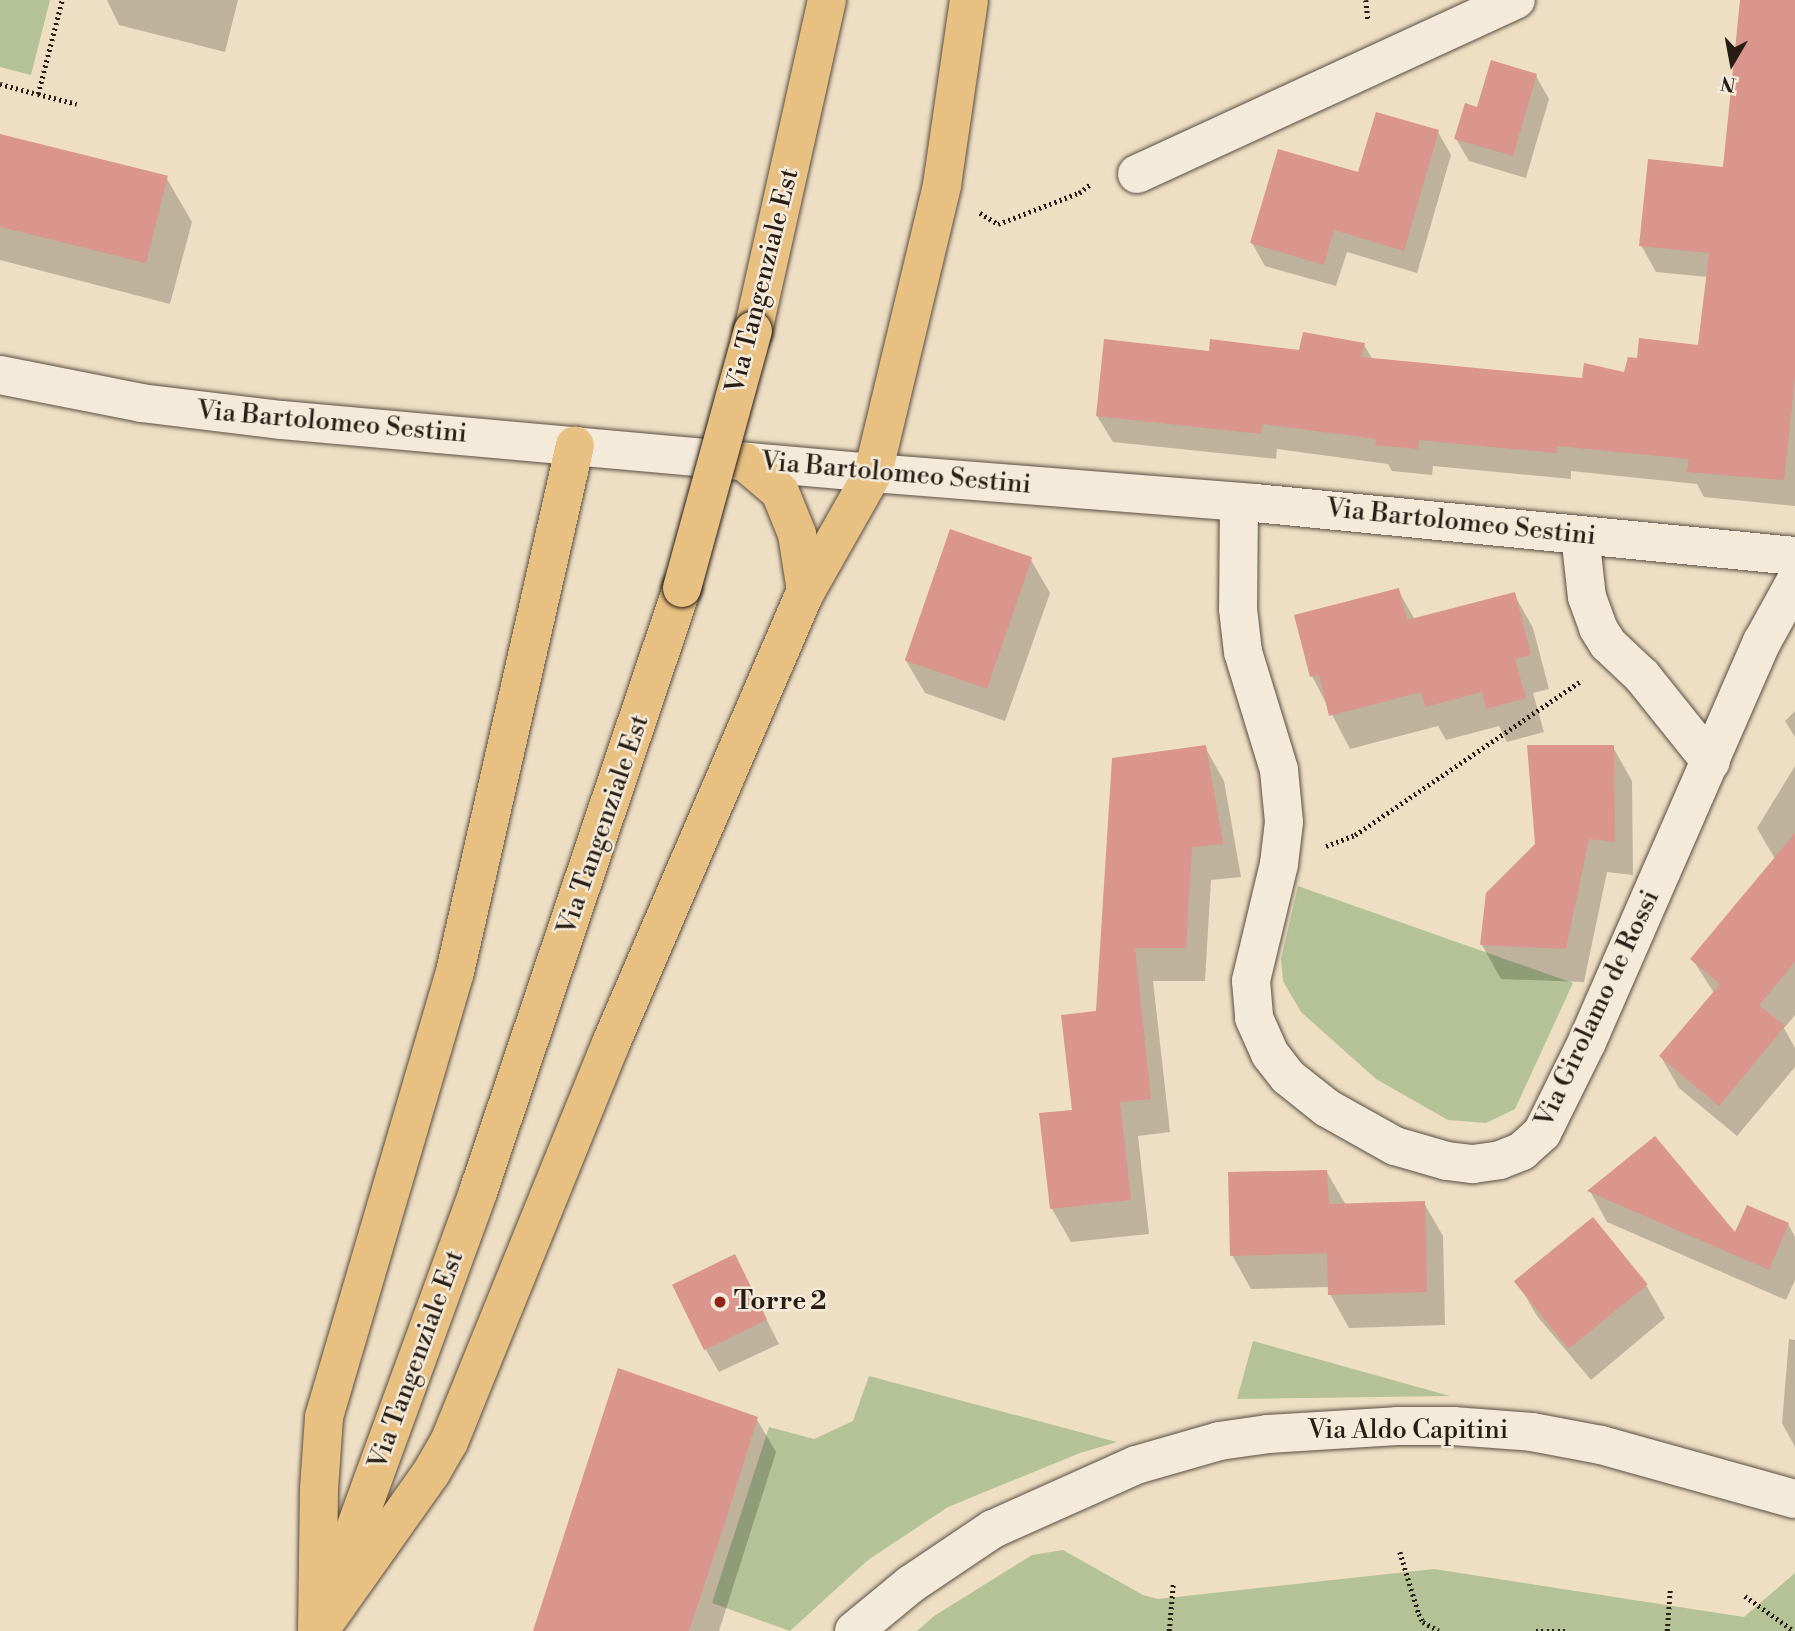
<!DOCTYPE html>
<html>
<head>
<meta charset="utf-8">
<style>
  body { margin:0 }
  #map { position:relative; width:1795px; height:1631px; overflow:hidden; background:#eedfc4; font-family:"Libre Bodoni",serif }
  div>[style] { position:absolute }
  .green>* { inset:0; background:#b5c297 }
  .shadow>* { inset:0; background:#0003 }
  .building>* { inset:0; background:#da958c; transform-origin:0 0 }
  .path>* { height:4.5px; margin-top:-2.25px; transform-origin:0; background:repeating-linear-gradient(90deg,#281d15 0 2px,transparent 0 5.5px) }
  .roads { filter:drop-shadow(0 0 2px #5a4e41) drop-shadow(0 0 2px #5a4e41) }
  .minor>* { height:38px; margin:-19px; padding:0 19px; transform-origin:19px; border-radius:19px; background:#f4ead9 }
  .secondary>* { height:38px; margin:-19px; padding:0 19px; transform-origin:19px; border-radius:19px; background:#f4ead9 }
  .primary>* { height:38px; margin:-19px; padding:0 19px; transform-origin:19px; border-radius:19px; background:#e7c082 }
  .bridges { filter:drop-shadow(0 0 2px #281d15) drop-shadow(0 0 2px #281d15) }
  .primary-bridge>* { height:38px; margin:-19px; padding:0 19px; transform-origin:19px; border-radius:19px; background:#e7c082 }
  .dots>* { width:19px; height:19px; translate:-50% -50%; box-sizing:border-box; border:4px solid #f4ead9; border-radius:50% }
  span { translate:-50% -50%; white-space:nowrap; text-align:center; line-height:1.15; -webkit-text-stroke:5px #f4ead9; paint-order:stroke }
  .street-label { font-size:26px; color:#281d15 }
  .poi-label { font-size:26px; color:#281d15; font-weight:700 }
  .left { translate:0 -50%; text-align:left }
  .north { position:absolute; left:1697px; top:28px; width:70px; height:70px; -webkit-text-stroke:5px #f4ead9; paint-order:stroke; rotate:190deg; font-size:19px; font-weight:700; line-height:28px; text-align:center; color:#281d15 }
  .north::after { content:''; display:block; margin:auto; width:24px; height:32px; background:#281d15; clip-path:polygon(50% 0,100% 100%,50% 72%,0 100%) }
</style>
</head>
<body>
<div id="map">
  <div class="green">
    <div style="clip-path:polygon(0 0,50px 0,31px 75px,0 67px)"></div>
    <div style="clip-path:polygon(1298px 886px,1573px 983px,1515px 1109px,1486px 1123px,1448px 1120px,1376px 1079px,1301px 1012px,1283px 981px,1281px 959px)"></div>
    <div style="clip-path:polygon(1253px 1341px,1450px 1396px,1237px 1399px)"></div>
    <div style="clip-path:polygon(869px 1376px,1117px 1442px,1080px 1453px,948px 1507px,868px 1560px,790px 1631px,712px 1603px,769px 1427px,814px 1439px,853px 1421px)"></div>
    <div style="clip-path:polygon(1063px 1550px,1143px 1595px,1158px 1599px,1434px 1569px,1744px 1617px,1795px 1573px,1795px 1631px,917px 1631px,934px 1616px,1032px 1555px)"></div>
  </div>
  <div class="shadow">
    <div style="clip-path:polygon(107px 0,238px 0,225px 52px,119px 25px)"></div>
    <div style="clip-path:polygon(1741px 0,1795px 0,1795px 506px,1704px 497px,1697px 484px,1571px 471px,1571px 479px,1433px 466px,1432px 475px,1392px 471px,1388px 464px,1277px 449px,1276px 459px,1113px 442px,1097px 416px,1210px 353px,1300px 352px,1364px 345px,1373px 360px,1584px 380px,1625px 374px,1638px 360px,1700px 347px,1708px 277px,1656px 272px,1641px 245px,1724px 169px)"></div>
    <div style="clip-path:polygon(1536px 76px,1549px 99px,1526px 178px,1469px 161px,1456px 139px,1478px 109px)"></div>
    <div style="clip-path:polygon(1438px 132px,1451px 155px,1417px 273px,1347px 252px,1336px 286px,1265px 266px,1252px 243px,1359px 174px)"></div>
    <div style="clip-path:polygon(0 136px,167px 179px,192px 222px,170px 304px,0 260px)"></div>
    <div style="clip-path:polygon(1031px 560px,1050px 593px,1005px 721px,925px 693px,905px 659px)"></div>
    <div style="clip-path:polygon(1398px 590px,1415px 620px,1514px 594px,1533px 628px,1549px 689px,1533px 693px,1544px 732px,1507px 742px,1499px 726px,1446px 740px,1438px 726px,1350px 749px,1312px 676px)"></div>
    <div style="clip-path:polygon(1795px 711px,1795px 737px,1785px 721px)"></div>
    <div style="clip-path:polygon(1205px 747px,1224px 781px,1241px 877px,1211px 880px,1205px 981px,1153px 981px,1170px 1132px,1138px 1136px,1149px 1234px,1071px 1242px,1052px 1209px,1098px 1012px)"></div>
    <div style="clip-path:polygon(1613px 747px,1632px 781px,1633px 875px,1607px 872px,1584px 982px,1501px 979px,1482px 945px,1488px 894px,1537px 844px)"></div>
    <div style="clip-path:polygon(1795px 766px,1795px 1015px,1784px 1028px,1795px 1048px,1795px 1067px,1737px 1136px,1679px 1088px,1661px 1057px,1714px 993px,1693px 960px,1775px 859px,1757px 828px)"></div>
    <div style="clip-path:polygon(1326px 1171px,1346px 1205px,1424px 1203px,1443px 1236px,1445px 1325px,1349px 1328px,1330px 1294px,1330px 1287px,1251px 1289px,1232px 1255px)"></div>
    <div style="clip-path:polygon(1590px 1191px,1736px 1235px,1788px 1224px,1795px 1237px,1795px 1280px,1786px 1300px,1607px 1222px)"></div>
    <div style="clip-path:polygon(734px 1256px,779px 1344px,719px 1372px,706px 1350px)"></div>
    <div style="clip-path:polygon(1518px 1283px,1646px 1285px,1665px 1318px,1591px 1380px,1537px 1316px)"></div>
    <div style="clip-path:polygon(1789px 1339px,1795px 1340px,1795px 1447px,1782px 1423px)"></div>
    <div style="clip-path:polygon(756px 1418px,776px 1452px,719px 1631px,534px 1631px)"></div>
  </div>
  <div class="building">
    <div style="clip-path:polygon(1740px 0,1795px 0,1795px 376px,1784px 480px,1687px 472px,1689px 459px,1557px 446px,1556px 453px,1419px 440px,1418px 449px,1375px 445px,1376px 439px,1263px 424px,1261px 434px,1096px 416px,1104px 339px,1209px 351px,1210px 339px,1299px 350px,1303px 332px,1365px 343px,1361px 357px,1582px 378px,1584px 363px,1624px 372px,1628px 357px,1637px 358px,1639px 338px,1698px 345px,1709px 253px,1639px 246px,1648px 159px,1723px 167px)"></div>
    <div style="clip-path:polygon(1491px 60px,1537px 74px,1513px 156px,1454px 139px,1465px 103px,1477px 107px)"></div>
    <div style="clip-path:polygon(1376px 112px,1439px 130px,1404px 251px,1334px 230px,1324px 265px,1250px 243px,1278px 149px,1358px 172px)"></div>
    <div style="left:0;top:134px;width:173px;height:90px;rotate:14deg"></div>
    <div style="left:950px;top:529px;width:87px;height:139px;rotate:19deg"></div>
    <div style="clip-path:polygon(1399px 588px,1407px 620px,1515px 592px,1531px 655px,1515px 659px,1526px 698px,1486px 709px,1482px 692px,1425px 707px,1421px 692px,1329px 716px,1319px 675px,1310px 677px,1294px 615px)"></div>
    <div style="clip-path:polygon(1206px 745px,1223px 844px,1192px 847px,1186px 948px,1135px 948px,1151px 1099px,1120px 1102px,1131px 1200px,1050px 1209px,1039px 1113px,1072px 1110px,1061px 1015px,1096px 1011px,1112px 758px)"></div>
    <div style="clip-path:polygon(1527px 745px,1614px 745px,1615px 842px,1589px 839px,1566px 949px,1480px 945px,1486px 893px,1535px 844px)"></div>
    <div style="clip-path:polygon(1795px 833px,1795px 962px,1759px 1005px,1785px 1026px,1719px 1106px,1659px 1056px,1720px 984px,1690px 959px)"></div>
    <div style="clip-path:polygon(1655px 1136px,1735px 1232px,1747px 1205px,1789px 1223px,1769px 1270px,1587px 1191px)"></div>
    <div style="clip-path:polygon(1327px 1170px,1329px 1204px,1425px 1201px,1427px 1292px,1328px 1295px,1327px 1253px,1230px 1256px,1228px 1172px)"></div>
    <div style="left:1593px;top:1217px;width:87px;height:102px;rotate:51deg"></div>
    <div style="left:735px;top:1254px;width:73px;height:70px;rotate:64deg"></div>
    <div style="clip-path:polygon(618px 1368px,758px 1417px,727px 1516px,689px 1631px,533px 1631px)"></div>
  </div>
  <div class="path">
    <div style="left:1366px;top:0;width:20px;rotate:84deg"></div>
    <div style="left:0;top:84px;width:39px;rotate:15deg"></div>
    <div style="left:38px;top:94px;width:97px;rotate:-75.7deg"></div>
    <div style="left:38px;top:94px;width:40px;rotate:14.4deg"></div>
    <div style="left:1079px;top:193px;width:16px;rotate:-38deg"></div>
    <div style="left:980px;top:213px;width:21px;rotate:31deg"></div>
    <div style="left:998px;top:224px;width:89px;rotate:-21.1deg"></div>
    <div style="left:1326px;top:846px;width:31px;rotate:-21deg"></div>
    <div style="left:1355px;top:835px;width:275px;rotate:-34.3deg"></div>
    <div style="left:1400px;top:1552px;width:65px;rotate:73deg"></div>
    <div style="left:1419px;top:1614px;width:9px;rotate:63deg"></div>
    <div style="left:1423px;top:1622px;width:18px;rotate:29deg"></div>
    <div style="left:1745px;top:1596px;width:60px;rotate:35.5deg"></div>
    <div style="left:1169px;top:1631px;width:47px;rotate:-85.1deg"></div>
    <div style="left:1536px;top:1631px;width:29px"></div>
    <div style="left:1667px;top:1631px;width:41px;rotate:-85.8deg"></div>
  </div>
  <div class="roads">
    <div class="minor">
      <div style="left:1137px;top:174px;width:417px;rotate:-24.7deg"></div>
      <div style="left:1239px;top:502px;width:107px;rotate:90.5deg"></div>
      <div style="left:1238px;top:609px;width:43px;rotate:83.4deg"></div>
      <div style="left:1243px;top:652px;width:123px;rotate:73deg"></div>
      <div style="left:1279px;top:770px;width:52px;rotate:84.5deg"></div>
      <div style="left:1284px;top:822px;width:42px;rotate:96.8deg"></div>
      <div style="left:1279px;top:864px;width:120px;rotate:103.5deg"></div>
      <div style="left:1251px;top:981px;width:37px;rotate:85deg"></div>
      <div style="left:1254px;top:1018px;width:39px;rotate:66deg"></div>
      <div style="left:1270px;top:1054px;width:29px;rotate:52deg"></div>
      <div style="left:1288px;top:1077px;width:50px;rotate:38.5deg"></div>
      <div style="left:1327px;top:1108px;width:78px;rotate:29.2deg"></div>
      <div style="left:1395px;top:1146px;width:54px;rotate:16.1deg"></div>
      <div style="left:1447px;top:1161px;width:26px;rotate:7deg"></div>
      <div style="left:1473px;top:1164px;width:27px;rotate:-8deg"></div>
      <div style="left:1500px;top:1160px;width:24px;rotate:-22deg"></div>
      <div style="left:1522px;top:1151px;width:27px;rotate:-42deg"></div>
      <div style="left:1542px;top:1133px;width:102px;rotate:-63.7deg"></div>
      <div style="left:1587px;top:1042px;width:437px;rotate:-66.4deg"></div>
      <div style="left:1762px;top:642px;width:68px;rotate:-61.2deg"></div>
      <div style="left:1580px;top:535px;width:62px;rotate:83.6deg"></div>
      <div style="left:1587px;top:597px;width:33px;rotate:70deg"></div>
      <div style="left:1598px;top:628px;width:19px;rotate:58deg"></div>
      <div style="left:1608px;top:644px;width:47px;rotate:43.3deg"></div>
      <div style="left:1642px;top:676px;width:110px;rotate:51.3deg"></div>
      <div style="left:854px;top:1631px;width:74px;rotate:-39.5deg"></div>
      <div style="left:911px;top:1584px;width:99px;rotate:-33.9deg"></div>
      <div style="left:993px;top:1529px;width:157px;rotate:-24.1deg"></div>
      <div style="left:1136px;top:1465px;width:86px;rotate:-16.1deg"></div>
      <div style="left:1219px;top:1441px;width:49px;rotate:-8.1deg"></div>
      <div style="left:1268px;top:1434px;width:129px;rotate:-3.5deg"></div>
      <div style="left:1397px;top:1426px;width:56px"></div>
      <div style="left:1453px;top:1426px;width:79px;rotate:4.3deg"></div>
      <div style="left:1532px;top:1432px;width:70px;rotate:10.7deg"></div>
      <div style="left:1601px;top:1445px;width:201px;rotate:15.6deg"></div>
    </div>
    <div class="secondary">
      <div style="left:0;top:375px;width:144px;rotate:11.2deg"></div>
      <div style="left:141px;top:403px;width:142px;rotate:6.9deg"></div>
      <div style="left:282px;top:420px;width:593px;rotate:5.12deg"></div>
      <div style="left:873px;top:473px;width:383px;rotate:4.5deg"></div>
      <div style="left:1255px;top:503px;width:543px;rotate:5.61deg"></div>
    </div>
    <div class="primary">
      <div style="left:753px;top:331px;width:339px;rotate:-77.4deg"></div>
      <div style="left:745px;top:462px;width:46px;rotate:40.6deg"></div>
      <div style="left:780px;top:492px;width:45px;rotate:68deg"></div>
      <div style="left:797px;top:534px;width:58px;rotate:81deg"></div>
      <div style="left:334px;top:1586px;width:419px;rotate:-69.9deg"></div>
      <div style="left:478px;top:1192px;width:638px;rotate:-71.34deg"></div>
      <div style="left:317px;top:1631px;width:142px;rotate:-89.2deg"></div>
      <div style="left:319px;top:1489px;width:72px;rotate:-86deg"></div>
      <div style="left:324px;top:1417px;width:464px;rotate:-73.6deg"></div>
      <div style="left:455px;top:972px;width:540px;rotate:-77.17deg"></div>
      <div style="left:319px;top:1631px;width:194px;rotate:-54.7deg"></div>
      <div style="left:431px;top:1473px;width:36px;rotate:-60deg"></div>
      <div style="left:449px;top:1442px;width:431px;rotate:-67.9deg"></div>
      <div style="left:611px;top:1043px;width:492px;rotate:-66.7deg"></div>
      <div style="left:806px;top:591px;width:136px;rotate:-60.4deg"></div>
      <div style="left:873px;top:473px;width:296px;rotate:-76.5deg"></div>
      <div style="left:942px;top:185px;width:187px;rotate:-81.7deg"></div>
    </div>
  </div>
  <div class="bridges">
    <div class="primary-bridge">
      <div style="left:682px;top:588px;width:267px;rotate:-74.6deg"></div>
    </div>
  </div>
  <div class="dots">
    <div style="left:720px;top:1302px;background:#8f2418"></div>
  </div>
  <div class="street-label">
    <span style="left:763px;top:281px;rotate:-76deg">Via Tangenziale Est</span>
    <span style="left:332px;top:423px;rotate:5deg">Via Bartolomeo Sestini</span>
    <span style="left:896px;top:474px;rotate:5deg">Via Bartolomeo Sestini</span>
    <span style="left:1461px;top:523px;rotate:6deg">Via Bartolomeo Sestini</span>
    <span style="left:604px;top:825px;rotate:-71deg">Via Tangenziale Est</span>
    <span style="left:1598px;top:1009px;rotate:-65deg">Via Girolamo de Rossi</span>
    <span style="left:417px;top:1360px;rotate:-70deg">Via Tangenziale Est</span>
    <span style="left:1408px;top:1431px">Via Aldo Capitini</span>
  </div>
  <div class="poi-label">
    <span class="left" style="left:734px;top:1302px">Torre 2</span>
  </div>
  <div class="north">N</div>
</div>
</body>
</html>
